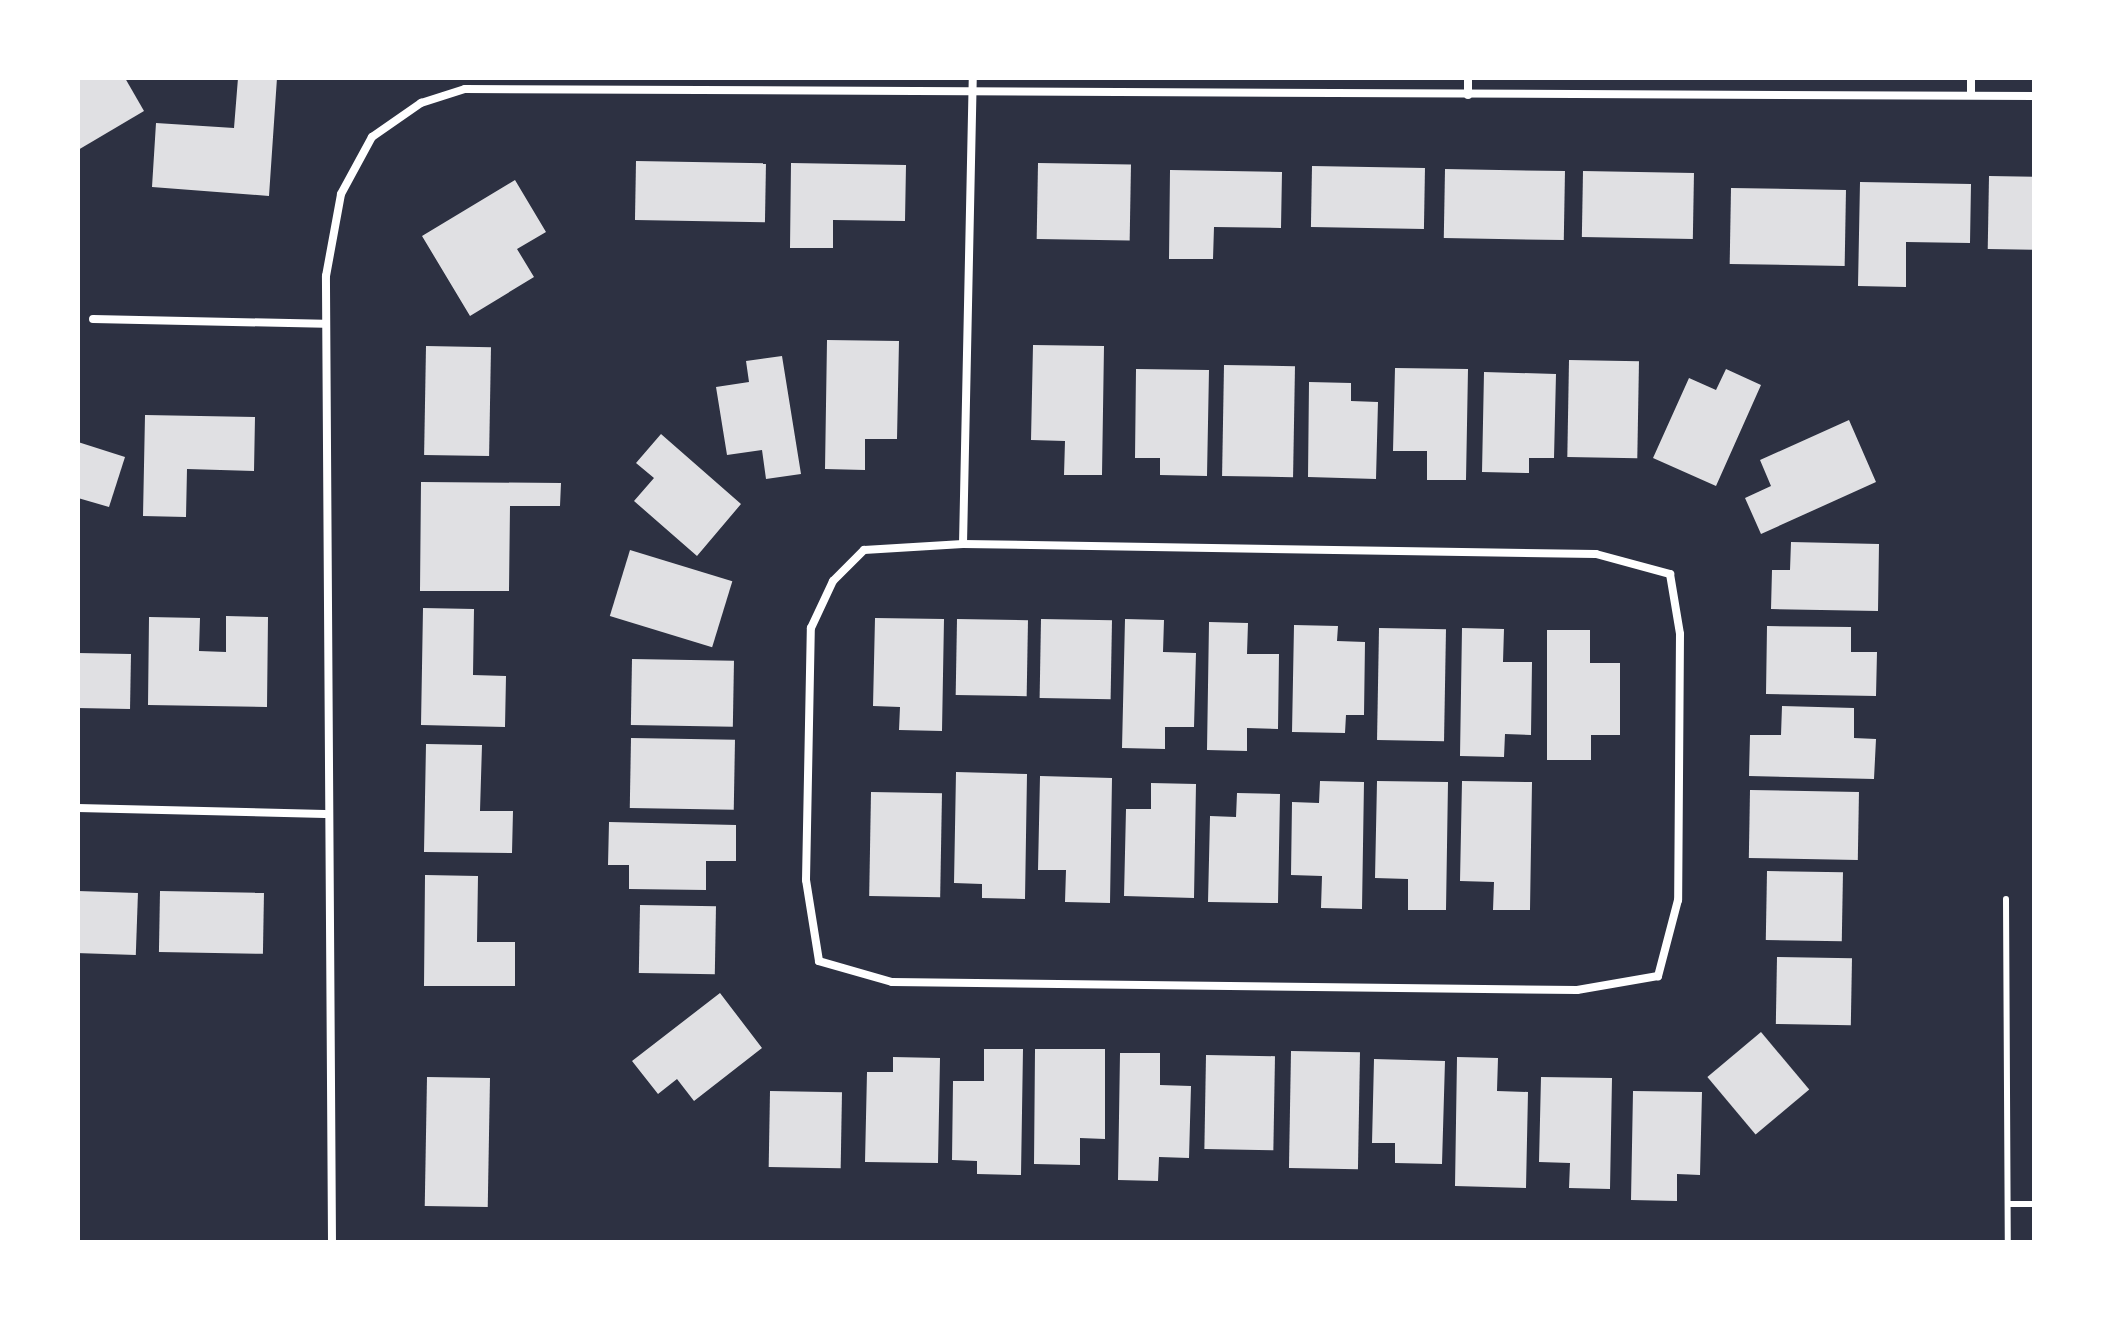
<!DOCTYPE html>
<html>
<head>
<meta charset="utf-8">
<style>
  body { margin:0 }
  #map { position:relative; width:2112px; height:1320px; overflow:hidden; background:#2d3142; font-family:Merriweather,serif }
  div>[style] { position:absolute }
  .building>* { inset:0; background:#e0e0e3; transform-origin:0 0 }
  .service>* { height:6px; margin:-3px; padding:0 3px; transform-origin:3px; border-radius:3px; background:#fff }
  .minor>* { height:8px; margin:-4px; padding:0 4px; transform-origin:4px; border-radius:4px; background:#fff }
  span { translate:-50% -50%; white-space:nowrap; text-align:center; line-height:1.15; -webkit-text-stroke:8px #fff; paint-order:stroke }
  .frame { position:absolute; inset:0; border:80px solid #fff; pointer-events:none }
</style>
</head>
<body>
<div id="map">
  <div class="building">
    <div style="clip-path:polygon(125px 78px,144px 111px,78px 150px,78px 80px)"></div>
    <div style="clip-path:polygon(238px 78px,277px 78px,269px 196px,152px 187px,156px 123px,234px 128px)"></div>
    <div style="left:636px;top:161px;width:130px;height:59px;rotate:1deg"></div>
    <div style="clip-path:polygon(791px 163px,906px 165px,905px 221px,833px 220px,833px 248px,790px 248px)"></div>
    <div style="left:1038px;top:163px;width:93px;height:76px;rotate:1deg"></div>
    <div style="left:1312px;top:166px;width:113px;height:61px;rotate:1deg"></div>
    <div style="left:1445px;top:169px;width:120px;height:69px;rotate:1deg"></div>
    <div style="clip-path:polygon(1170px 170px,1282px 172px,1281px 228px,1214px 227px,1213px 259px,1169px 259px)"></div>
    <div style="left:1583px;top:171px;width:111px;height:66px;rotate:1deg"></div>
    <div style="left:1989px;top:176px;width:45px;height:73px;rotate:1deg"></div>
    <div style="clip-path:polygon(515px 180px,546px 232px,517px 249px,534px 277px,470px 316px,422px 236px)"></div>
    <div style="clip-path:polygon(1860px 182px,1971px 184px,1970px 243px,1906px 242px,1906px 287px,1858px 286px)"></div>
    <div style="left:1731px;top:188px;width:115px;height:76px;rotate:1deg"></div>
    <div style="clip-path:polygon(827px 340px,899px 341px,897px 439px,865px 439px,865px 470px,825px 469px)"></div>
    <div style="clip-path:polygon(1033px 345px,1104px 346px,1102px 475px,1064px 475px,1065px 441px,1031px 440px)"></div>
    <div style="left:426px;top:346px;width:65px;height:109px;rotate:1deg"></div>
    <div style="clip-path:polygon(782px 356px,801px 474px,766px 479px,762px 450px,727px 455px,716px 387px,749px 382px,746px 361px)"></div>
    <div style="left:1569px;top:360px;width:70px;height:97px;rotate:1deg"></div>
    <div style="left:1224px;top:365px;width:71px;height:111px;rotate:1deg"></div>
    <div style="clip-path:polygon(1395px 368px,1468px 369px,1466px 480px,1427px 480px,1427px 451px,1393px 451px)"></div>
    <div style="clip-path:polygon(1136px 369px,1209px 370px,1207px 476px,1160px 475px,1160px 458px,1135px 458px)"></div>
    <div style="clip-path:polygon(1726px 369px,1761px 385px,1716px 486px,1653px 458px,1689px 378px,1716px 390px)"></div>
    <div style="clip-path:polygon(1484px 372px,1556px 374px,1554px 458px,1529px 458px,1529px 473px,1482px 472px)"></div>
    <div style="clip-path:polygon(1309px 382px,1351px 383px,1351px 401px,1378px 402px,1376px 479px,1308px 477px)"></div>
    <div style="clip-path:polygon(145px 415px,255px 417px,254px 471px,187px 469px,186px 517px,143px 516px)"></div>
    <div style="clip-path:polygon(1849px 420px,1876px 482px,1761px 534px,1745px 498px,1771px 486px,1760px 460px)"></div>
    <div style="clip-path:polygon(661px 434px,741px 504px,697px 556px,634px 501px,654px 478px,636px 463px)"></div>
    <div style="clip-path:polygon(78px 442px,125px 457px,109px 507px,78px 498px)"></div>
    <div style="clip-path:polygon(421px 482px,561px 483px,560px 506px,510px 506px,509px 591px,420px 591px)"></div>
    <div style="clip-path:polygon(1791px 542px,1879px 544px,1878px 611px,1771px 609px,1772px 570px,1790px 570px)"></div>
    <div style="left:630px;top:550px;width:107px;height:69px;rotate:17deg"></div>
    <div style="clip-path:polygon(423px 608px,474px 609px,473px 675px,506px 676px,505px 727px,421px 725px)"></div>
    <div style="clip-path:polygon(226px 616px,268px 617px,267px 707px,148px 705px,149px 617px,200px 618px,199px 651px,226px 652px)"></div>
    <div style="clip-path:polygon(875px 618px,944px 619px,942px 731px,899px 730px,900px 707px,873px 706px)"></div>
    <div style="left:957px;top:619px;width:71px;height:76px;rotate:1deg"></div>
    <div style="left:1041px;top:619px;width:71px;height:79px;rotate:1deg"></div>
    <div style="clip-path:polygon(1125px 619px,1164px 620px,1163px 652px,1196px 653px,1194px 727px,1165px 727px,1165px 749px,1122px 748px)"></div>
    <div style="clip-path:polygon(1209px 622px,1248px 623px,1247px 654px,1279px 654px,1278px 729px,1247px 728px,1247px 751px,1207px 750px)"></div>
    <div style="clip-path:polygon(1294px 625px,1338px 626px,1337px 641px,1365px 642px,1364px 715px,1346px 715px,1345px 733px,1292px 732px)"></div>
    <div style="clip-path:polygon(1767px 626px,1851px 627px,1851px 652px,1877px 652px,1876px 696px,1766px 694px)"></div>
    <div style="left:1379px;top:628px;width:67px;height:112px;rotate:1deg"></div>
    <div style="clip-path:polygon(1462px 628px,1504px 629px,1503px 662px,1532px 662px,1531px 735px,1505px 734px,1504px 757px,1460px 756px)"></div>
    <div style="clip-path:polygon(1547px 630px,1590px 630px,1590px 663px,1620px 663px,1620px 735px,1591px 735px,1591px 760px,1547px 760px)"></div>
    <div style="left:78px;top:653px;width:53px;height:55px;rotate:1deg"></div>
    <div style="left:632px;top:659px;width:102px;height:66px;rotate:1deg"></div>
    <div style="clip-path:polygon(1782px 706px,1854px 708px,1854px 738px,1876px 739px,1874px 779px,1749px 776px,1750px 735px,1781px 735px)"></div>
    <div style="left:631px;top:738px;width:104px;height:70px;rotate:1deg"></div>
    <div style="clip-path:polygon(426px 744px,482px 745px,480px 811px,513px 811px,512px 853px,424px 852px)"></div>
    <div style="clip-path:polygon(956px 772px,1027px 774px,1025px 899px,982px 898px,982px 884px,954px 883px)"></div>
    <div style="clip-path:polygon(1040px 776px,1112px 778px,1110px 903px,1065px 902px,1066px 870px,1038px 870px)"></div>
    <div style="clip-path:polygon(1320px 781px,1364px 782px,1362px 909px,1321px 908px,1322px 876px,1291px 875px,1292px 802px,1319px 803px)"></div>
    <div style="clip-path:polygon(1377px 781px,1448px 782px,1446px 910px,1408px 910px,1408px 879px,1375px 878px)"></div>
    <div style="clip-path:polygon(1462px 781px,1532px 782px,1530px 910px,1493px 910px,1494px 882px,1460px 881px)"></div>
    <div style="clip-path:polygon(1151px 783px,1196px 784px,1194px 898px,1124px 896px,1126px 809px,1151px 809px)"></div>
    <div style="left:1750px;top:790px;width:109px;height:68px;rotate:1deg"></div>
    <div style="left:871px;top:792px;width:71px;height:104px;rotate:1deg"></div>
    <div style="clip-path:polygon(1237px 793px,1280px 794px,1278px 903px,1208px 902px,1210px 816px,1236px 817px)"></div>
    <div style="clip-path:polygon(609px 822px,736px 825px,736px 861px,706px 861px,706px 890px,629px 889px,629px 865px,608px 865px)"></div>
    <div style="left:1767px;top:871px;width:76px;height:69px;rotate:1deg"></div>
    <div style="clip-path:polygon(425px 875px,478px 876px,477px 942px,515px 942px,515px 986px,424px 986px)"></div>
    <div style="left:78px;top:891px;width:60px;height:62px;rotate:2deg"></div>
    <div style="left:160px;top:891px;width:104px;height:61px;rotate:1deg"></div>
    <div style="left:640px;top:905px;width:76px;height:68px;rotate:1deg"></div>
    <div style="left:1777px;top:957px;width:75px;height:67px;rotate:1deg"></div>
    <div style="clip-path:polygon(720px 993px,762px 1048px,694px 1101px,677px 1079px,658px 1094px,632px 1061px)"></div>
    <div style="left:1761px;top:1032px;width:75px;height:70px;rotate:50deg"></div>
    <div style="clip-path:polygon(984px 1049px,1023px 1049px,1021px 1175px,977px 1174px,977px 1161px,952px 1160px,953px 1081px,984px 1081px)"></div>
    <div style="clip-path:polygon(1035px 1049px,1105px 1049px,1105px 1139px,1080px 1138px,1080px 1165px,1034px 1164px)"></div>
    <div style="left:1291px;top:1051px;width:69px;height:117px;rotate:1deg"></div>
    <div style="clip-path:polygon(1120px 1053px,1160px 1053px,1160px 1085px,1191px 1086px,1189px 1158px,1159px 1157px,1158px 1181px,1118px 1180px)"></div>
    <div style="left:1206px;top:1055px;width:69px;height:94px;rotate:1deg"></div>
    <div style="clip-path:polygon(893px 1057px,940px 1058px,938px 1163px,865px 1162px,867px 1072px,893px 1072px)"></div>
    <div style="clip-path:polygon(1457px 1057px,1498px 1058px,1497px 1091px,1528px 1092px,1526px 1188px,1455px 1186px)"></div>
    <div style="clip-path:polygon(1374px 1059px,1445px 1061px,1442px 1164px,1395px 1163px,1395px 1143px,1372px 1143px)"></div>
    <div style="left:427px;top:1077px;width:63px;height:129px;rotate:1deg"></div>
    <div style="clip-path:polygon(1541px 1077px,1612px 1078px,1610px 1189px,1569px 1188px,1570px 1163px,1539px 1162px)"></div>
    <div style="left:770px;top:1091px;width:72px;height:76px;rotate:1deg"></div>
    <div style="clip-path:polygon(1633px 1091px,1702px 1092px,1700px 1175px,1677px 1174px,1677px 1201px,1631px 1200px)"></div>
  </div>
  <div class="service">
    <div style="left:2006px;top:899px;width:343px;rotate:89.7deg"></div>
    <div style="left:2008px;top:1204px;width:26px"></div>
  </div>
  <div class="minor">
    <div style="left:1971px;top:78px;width:17px;rotate:90deg"></div>
    <div style="left:1468px;top:95px;width:17px;rotate:-90deg"></div>
    <div style="left:93px;top:319px;width:231px;rotate:1.2deg"></div>
    <div style="left:963px;top:544px;width:633px;rotate:0.91deg"></div>
    <div style="left:1596px;top:554px;width:77px;rotate:15.1deg"></div>
    <div style="left:1670px;top:574px;width:61px;rotate:80.5deg"></div>
    <div style="left:1680px;top:634px;width:266px;rotate:90.4deg"></div>
    <div style="left:1678px;top:900px;width:79px;rotate:104.7deg"></div>
    <div style="left:1658px;top:976px;width:82px;rotate:170.2deg"></div>
    <div style="left:1577px;top:990px;width:685px;rotate:-179.33deg"></div>
    <div style="left:892px;top:982px;width:76px;rotate:-164deg"></div>
    <div style="left:819px;top:961px;width:82px;rotate:-99.1deg"></div>
    <div style="left:806px;top:880px;width:252px;rotate:-88.9deg"></div>
    <div style="left:811px;top:628px;width:52px;rotate:-64.9deg"></div>
    <div style="left:833px;top:581px;width:44px;rotate:-45deg"></div>
    <div style="left:864px;top:550px;width:99px;rotate:-3.5deg"></div>
    <div style="left:963px;top:544px;width:466px;rotate:-88.8deg"></div>
    <div style="left:78px;top:808px;width:247px;rotate:1.4deg"></div>
    <div style="left:332px;top:1242px;width:966px;rotate:-90.36deg"></div>
    <div style="left:326px;top:276px;width:83px;rotate:-79.6deg"></div>
    <div style="left:341px;top:194px;width:65px;rotate:-61.5deg"></div>
    <div style="left:372px;top:137px;width:60px;rotate:-34.8deg"></div>
    <div style="left:421px;top:103px;width:46px;rotate:-17.7deg"></div>
    <div style="left:465px;top:89px;width:1569px;rotate:0.26deg"></div>
  </div>
  <div class="frame"></div>
</div>
</body>
</html>
